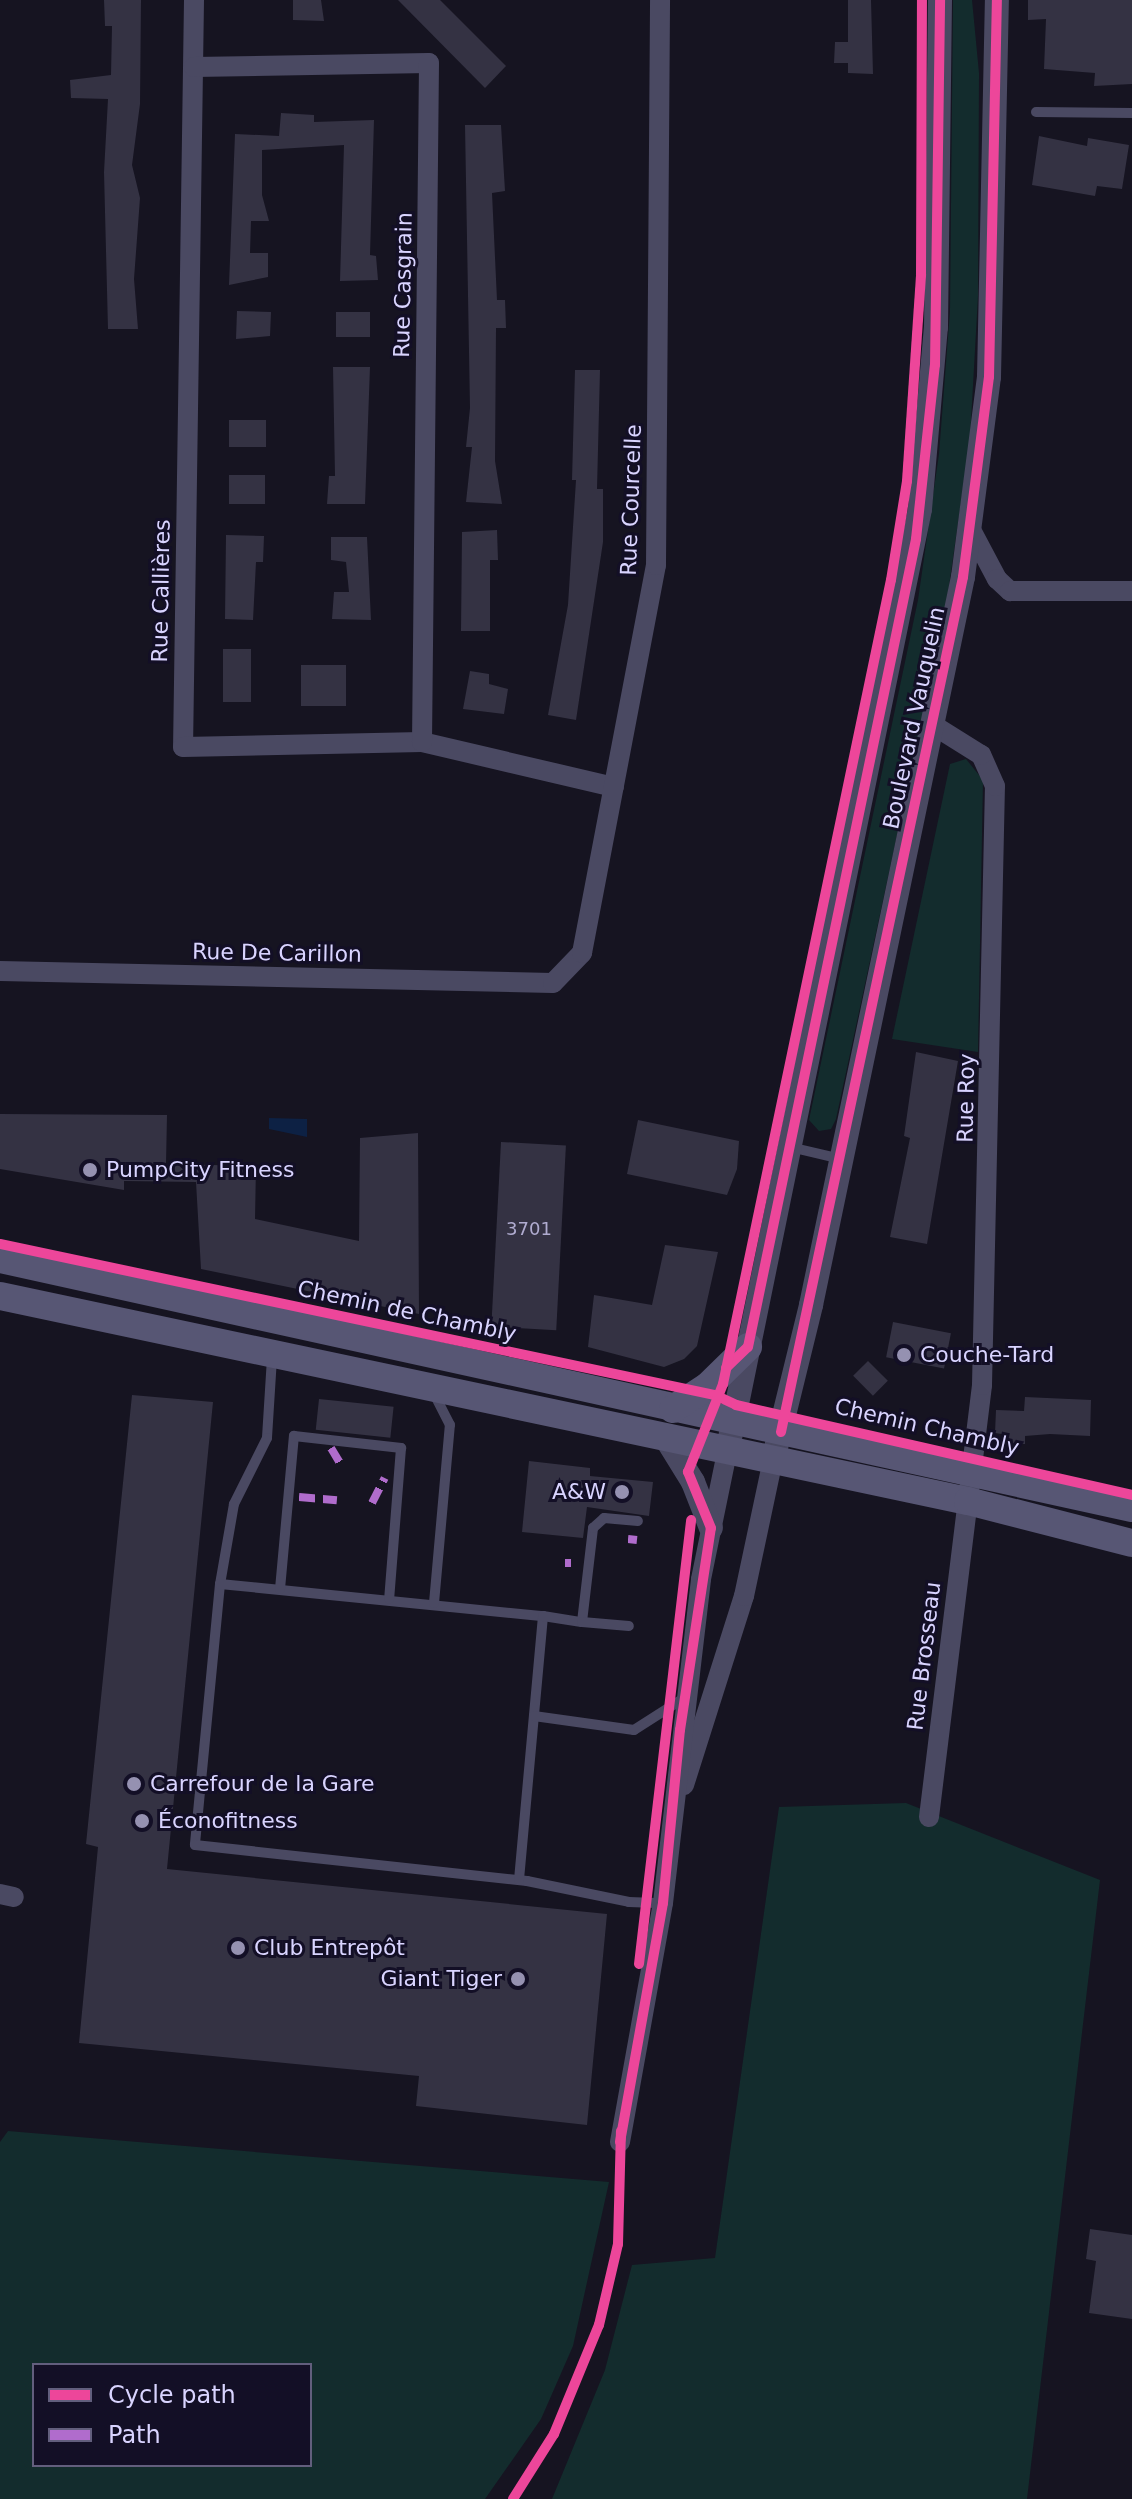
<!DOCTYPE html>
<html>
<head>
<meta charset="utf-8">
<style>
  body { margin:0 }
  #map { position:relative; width:1132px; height:2499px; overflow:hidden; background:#161421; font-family:"DejaVu Sans",sans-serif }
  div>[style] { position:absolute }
  .green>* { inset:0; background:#132c2d }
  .water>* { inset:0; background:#0d2144 }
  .building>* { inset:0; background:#343243; transform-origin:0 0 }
  .service>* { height:10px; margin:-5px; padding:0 5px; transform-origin:5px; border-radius:5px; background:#4a4962 }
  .minor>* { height:20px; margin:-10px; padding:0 10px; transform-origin:10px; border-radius:10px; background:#4a4962 }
  .tertiary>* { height:24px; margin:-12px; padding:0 12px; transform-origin:12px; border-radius:12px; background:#4a4962 }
  .secondary>* { height:28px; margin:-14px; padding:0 14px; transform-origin:14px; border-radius:14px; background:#575674 }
  .quiet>* { height:8px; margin-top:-4px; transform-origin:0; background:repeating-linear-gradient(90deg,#b06ccc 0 16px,transparent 0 24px) }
  .cycleway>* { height:10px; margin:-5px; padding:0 5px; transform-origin:5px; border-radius:5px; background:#ed469a }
  .dots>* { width:22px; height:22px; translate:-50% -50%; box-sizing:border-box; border:4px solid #130f26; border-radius:50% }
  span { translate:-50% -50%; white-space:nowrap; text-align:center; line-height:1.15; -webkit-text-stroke:6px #130f26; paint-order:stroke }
  .number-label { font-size:18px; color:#b0acd0 }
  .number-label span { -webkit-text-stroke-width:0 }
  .street-label { font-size:22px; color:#d9d4ff }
  .poi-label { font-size:22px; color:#d9d4ff }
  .left { translate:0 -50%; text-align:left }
  .right { translate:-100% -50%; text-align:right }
  .legend { position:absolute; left:32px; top:2363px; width:280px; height:104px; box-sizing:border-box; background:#130f26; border:2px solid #625e7d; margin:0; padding:10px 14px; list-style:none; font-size:24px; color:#d9d4ff }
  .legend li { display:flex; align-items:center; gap:16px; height:40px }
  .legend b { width:40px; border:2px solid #625e7d }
</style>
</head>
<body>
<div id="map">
  <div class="green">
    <div style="clip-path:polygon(953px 0,972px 0,979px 73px,978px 296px,970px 439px,946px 607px,836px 1119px,831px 1129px,819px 1131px,809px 1120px,918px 600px,939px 454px,950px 311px)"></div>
    <div style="clip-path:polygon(966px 759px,983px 780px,978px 1052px,892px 1039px,950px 764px)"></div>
    <div style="clip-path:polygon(906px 1803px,1100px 1880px,1027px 2499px,552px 2499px,605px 2370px,632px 2265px,715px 2258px,779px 1807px)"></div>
    <div style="clip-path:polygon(evenodd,8px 2131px,609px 2182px,573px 2346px,541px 2419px,485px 2499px,0 2499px,0 2142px,8px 2131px,34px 2365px,310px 2365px,310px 2465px,34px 2465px,34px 2365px)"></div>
  </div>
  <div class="water">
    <div style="clip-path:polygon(269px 1118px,307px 1119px,307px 1137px,269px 1129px)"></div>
  </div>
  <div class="building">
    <div style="clip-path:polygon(104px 0,141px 0,140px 104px,132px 165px,140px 198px,134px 279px,138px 329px,108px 329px,104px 172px,108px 99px,71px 98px,70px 80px,111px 75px,112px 26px,105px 26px)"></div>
    <div style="clip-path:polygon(293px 0,321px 0,324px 21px,293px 20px)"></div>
    <div style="clip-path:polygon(398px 0,440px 0,506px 66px,485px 88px)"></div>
    <div style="clip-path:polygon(848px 0,871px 0,873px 74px,848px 73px,848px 63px,834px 63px,835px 42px,848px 42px)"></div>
    <div style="clip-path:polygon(1028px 0,1132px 0,1132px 84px,1094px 86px,1095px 73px,1044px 69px,1046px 19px,1028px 20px)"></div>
    <div style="clip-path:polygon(281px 113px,314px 115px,314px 122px,374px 120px,370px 255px,376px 256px,378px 280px,340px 281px,344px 145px,262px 150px,262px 195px,269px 221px,251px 221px,250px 253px,268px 253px,268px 277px,229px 285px,235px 134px,279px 136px)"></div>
    <div style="clip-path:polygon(465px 125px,501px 125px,505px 191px,492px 193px,497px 300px,505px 300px,506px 328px,496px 328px,495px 461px,502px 504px,466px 502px,472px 447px,466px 447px,470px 408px)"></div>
    <div style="clip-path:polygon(1039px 136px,1087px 146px,1088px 138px,1129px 145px,1122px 189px,1097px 186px,1095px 196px,1032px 185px)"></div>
    <div style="clip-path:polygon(237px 311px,271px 312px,270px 336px,236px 339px)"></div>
    <div style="left:336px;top:312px;width:34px;height:25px"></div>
    <div style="clip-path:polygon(333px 367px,370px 367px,365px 504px,327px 504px,329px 476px,335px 476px)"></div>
    <div style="clip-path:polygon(575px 370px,600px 370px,597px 489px,603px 489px,603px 542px,576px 720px,548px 715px,568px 605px,576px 480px,572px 480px)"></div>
    <div style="left:229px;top:420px;width:37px;height:27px"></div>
    <div style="left:265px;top:475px;width:29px;height:36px;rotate:90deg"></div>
    <div style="clip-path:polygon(497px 530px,498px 560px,490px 560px,490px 631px,461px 631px,462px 532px)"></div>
    <div style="clip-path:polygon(226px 535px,264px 536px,263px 562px,256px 562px,253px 620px,225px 619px)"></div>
    <div style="clip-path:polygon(331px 537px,367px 537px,371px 620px,332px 619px,334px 592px,349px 592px,346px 562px,331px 560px)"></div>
    <div style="left:223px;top:649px;width:28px;height:53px"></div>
    <div style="left:301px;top:665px;width:45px;height:41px"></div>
    <div style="clip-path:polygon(470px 671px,489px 674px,489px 684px,508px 689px,504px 714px,463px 709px)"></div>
    <div style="clip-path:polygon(916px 1052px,958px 1061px,927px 1244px,890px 1237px,910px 1138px,904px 1136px)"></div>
    <div style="clip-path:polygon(0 1114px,167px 1115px,166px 1164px,256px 1166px,255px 1219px,359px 1241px,360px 1138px,418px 1133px,419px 1314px,201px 1269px,196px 1182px,124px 1181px,124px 1190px,0 1169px)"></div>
    <div style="clip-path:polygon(638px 1120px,739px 1141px,737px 1169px,727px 1195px,627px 1174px)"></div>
    <div style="left:501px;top:1142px;width:65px;height:185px;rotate:3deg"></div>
    <div style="clip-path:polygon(665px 1245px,718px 1252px,697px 1346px,684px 1359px,664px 1367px,588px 1347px,594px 1295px,652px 1305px)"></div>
    <div style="left:893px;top:1322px;width:59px;height:36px;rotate:11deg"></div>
    <div style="left:868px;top:1361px;width:28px;height:21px;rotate:45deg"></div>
    <div style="clip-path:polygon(132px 1395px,213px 1402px,167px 1869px,607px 1914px,587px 2125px,416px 2106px,419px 2076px,79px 2043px,98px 1847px,86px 1844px)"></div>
    <div style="clip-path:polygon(1025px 1397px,1091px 1400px,1090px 1436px,1050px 1434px,1025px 1436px,1025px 1444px,1002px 1443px,1002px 1434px,995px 1433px,996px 1410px,1024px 1411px)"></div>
    <div style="left:319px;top:1399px;width:75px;height:31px;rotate:6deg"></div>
    <div style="clip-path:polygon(529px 1461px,590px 1468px,590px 1476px,653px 1482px,649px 1516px,587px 1507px,583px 1538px,522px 1532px)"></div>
    <div style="clip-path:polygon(1090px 2229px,1132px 2235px,1132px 2319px,1089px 2313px,1096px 2261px,1086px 2259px)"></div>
  </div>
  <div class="service">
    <div style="left:1036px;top:112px;width:96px;rotate:0.6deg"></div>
    <div style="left:790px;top:1147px;width:52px;rotate:13.2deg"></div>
    <div style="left:272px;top:1358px;width:80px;rotate:93.6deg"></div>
    <div style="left:267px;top:1438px;width:74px;rotate:116.6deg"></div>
    <div style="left:234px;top:1504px;width:81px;rotate:99.9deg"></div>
    <div style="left:220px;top:1584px;width:262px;rotate:95.5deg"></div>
    <div style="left:195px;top:1845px;width:334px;rotate:6.2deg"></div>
    <div style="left:527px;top:1881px;width:104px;rotate:11.6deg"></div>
    <div style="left:629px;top:1902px;width:34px;rotate:2deg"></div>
    <div style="left:220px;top:1584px;width:325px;rotate:5.7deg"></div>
    <div style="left:543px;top:1616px;width:265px;rotate:95.2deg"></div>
    <div style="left:280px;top:1589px;width:154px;rotate:-84.8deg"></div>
    <div style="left:294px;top:1436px;width:108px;rotate:6.4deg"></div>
    <div style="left:401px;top:1448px;width:151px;rotate:94.5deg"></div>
    <div style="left:434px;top:1603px;width:179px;rotate:-84.9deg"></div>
    <div style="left:450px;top:1425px;width:34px;rotate:-117deg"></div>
    <div style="left:543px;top:1616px;width:39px;rotate:9deg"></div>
    <div style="left:582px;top:1622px;width:95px;rotate:-83.3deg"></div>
    <div style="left:593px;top:1528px;width:15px;rotate:-42deg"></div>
    <div style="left:604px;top:1518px;width:34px;rotate:5deg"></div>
    <div style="left:582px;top:1622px;width:47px;rotate:4.9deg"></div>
    <div style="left:534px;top:1716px;width:101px;rotate:8deg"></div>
    <div style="left:634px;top:1730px;width:59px;rotate:-32.6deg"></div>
  </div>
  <div class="minor">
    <div style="left:194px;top:0;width:747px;rotate:90.84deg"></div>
    <div style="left:183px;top:747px;width:239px;rotate:-1.2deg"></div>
    <div style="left:422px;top:742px;width:197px;rotate:13.2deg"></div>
    <div style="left:194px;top:67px;width:235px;rotate:-1deg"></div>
    <div style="left:429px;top:63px;width:679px;rotate:90.59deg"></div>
    <div style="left:970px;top:528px;width:58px;rotate:62.1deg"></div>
    <div style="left:997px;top:579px;width:18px;rotate:43deg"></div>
    <div style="left:1010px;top:591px;width:122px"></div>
    <div style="left:0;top:971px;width:553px;rotate:1.24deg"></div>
    <div style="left:553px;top:983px;width:42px;rotate:-46deg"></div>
    <div style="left:582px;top:953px;width:395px;rotate:-79.2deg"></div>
    <div style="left:656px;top:565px;width:565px;rotate:-89.59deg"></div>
    <div style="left:684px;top:1785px;width:198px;rotate:-72.4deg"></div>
    <div style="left:744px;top:1596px;width:139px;rotate:-78deg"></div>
    <div style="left:929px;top:1817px;width:435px;rotate:-83deg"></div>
    <div style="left:982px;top:1385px;width:599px;rotate:-88.76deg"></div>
    <div style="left:995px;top:786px;width:34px;rotate:-114deg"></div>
    <div style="left:981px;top:755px;width:57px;rotate:-148deg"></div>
    <div style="left:0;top:1894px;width:14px;rotate:12deg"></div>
    <div style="left:620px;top:2142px;width:243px;rotate:-79.8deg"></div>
    <div style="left:663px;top:1903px;width:326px;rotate:-83.3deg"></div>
    <div style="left:701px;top:1579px;width:130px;rotate:-78.4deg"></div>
  </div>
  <div class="tertiary">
    <div style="left:730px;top:1438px;width:948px;rotate:-78.44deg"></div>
    <div style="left:920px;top:509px;width:183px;rotate:-85deg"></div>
    <div style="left:936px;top:327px;width:327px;rotate:-89.3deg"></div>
    <div style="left:667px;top:1440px;width:49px;rotate:58.2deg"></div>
    <div style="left:693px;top:1482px;width:49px;rotate:68.6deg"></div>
    <div style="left:773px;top:1460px;width:160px;rotate:-76.2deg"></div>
    <div style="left:811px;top:1305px;width:744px;rotate:-78.21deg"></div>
    <div style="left:963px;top:577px;width:202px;rotate:-82.6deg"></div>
    <div style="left:989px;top:377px;width:377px;rotate:-88.8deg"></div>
  </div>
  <div class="secondary">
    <div style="left:0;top:1259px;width:1159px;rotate:12.41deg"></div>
    <div style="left:0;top:1296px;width:989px;rotate:11.96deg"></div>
    <div style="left:968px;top:1501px;width:169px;rotate:14.4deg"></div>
    <div style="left:673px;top:1409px;width:42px;rotate:-33.3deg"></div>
    <div style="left:708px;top:1386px;width:56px;rotate:-44.3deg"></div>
  </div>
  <div class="quiet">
    <div style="left:331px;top:1448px;width:17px;rotate:59deg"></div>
    <div style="left:299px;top:1497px;width:38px;rotate:5deg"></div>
    <div style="left:372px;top:1503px;width:28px;rotate:-63deg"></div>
    <div style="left:628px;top:1539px;width:9px;rotate:6deg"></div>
    <div style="left:565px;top:1563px;width:6px"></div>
  </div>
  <div class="cycleway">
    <div style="left:0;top:1244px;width:731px;rotate:11.93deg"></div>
    <div style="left:715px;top:1395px;width:23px;rotate:25deg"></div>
    <div style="left:736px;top:1405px;width:406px;rotate:12.8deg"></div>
    <div style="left:726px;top:1368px;width:30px;rotate:-44deg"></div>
    <div style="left:748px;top:1347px;width:825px;rotate:-78.25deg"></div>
    <div style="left:916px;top:539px;width:175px;rotate:-83.8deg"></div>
    <div style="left:935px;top:365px;width:365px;rotate:-89.2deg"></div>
    <div style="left:781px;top:1432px;width:874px;rotate:-77.98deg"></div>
    <div style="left:963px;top:577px;width:202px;rotate:-82.6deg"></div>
    <div style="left:989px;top:377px;width:377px;rotate:-88.8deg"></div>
    <div style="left:639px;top:1964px;width:447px;rotate:-83.3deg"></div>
    <div style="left:620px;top:2142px;width:243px;rotate:-79.8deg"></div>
    <div style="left:663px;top:1903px;width:174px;rotate:-84.4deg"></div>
    <div style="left:680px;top:1730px;width:204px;rotate:-81.3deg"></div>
    <div style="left:711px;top:1528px;width:61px;rotate:-112.3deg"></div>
    <div style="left:688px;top:1472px;width:95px;rotate:-68.3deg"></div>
    <div style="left:723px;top:1384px;width:821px;rotate:-78.2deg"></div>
    <div style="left:891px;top:580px;width:100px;rotate:-80.8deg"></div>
    <div style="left:907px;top:481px;width:207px;rotate:-86.1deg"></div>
    <div style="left:921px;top:274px;width:274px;rotate:-89.8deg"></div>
    <div style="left:513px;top:2499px;width:77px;rotate:-57.8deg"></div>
    <div style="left:554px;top:2434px;width:118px;rotate:-67.6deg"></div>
    <div style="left:599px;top:2325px;width:83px;rotate:-76.8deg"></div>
    <div style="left:618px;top:2244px;width:113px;rotate:-88.5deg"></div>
  </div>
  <div class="dots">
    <div style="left:90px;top:1170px;background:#9591b1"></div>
    <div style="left:904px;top:1355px;background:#9591b1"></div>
    <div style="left:622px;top:1492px;background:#9591b1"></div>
    <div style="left:134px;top:1784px;background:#9591b1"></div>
    <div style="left:142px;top:1821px;background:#9591b1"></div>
    <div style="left:238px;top:1948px;background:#9591b1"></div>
    <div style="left:518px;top:1979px;background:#9591b1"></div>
  </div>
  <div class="number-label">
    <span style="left:529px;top:1229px">3701</span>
  </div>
  <div class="street-label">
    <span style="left:403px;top:285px;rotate:-89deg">Rue Casgrain</span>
    <span style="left:631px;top:500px;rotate:-88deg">Rue Courcelle</span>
    <span style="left:161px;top:591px;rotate:-89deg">Rue Callières</span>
    <span style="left:914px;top:718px;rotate:-78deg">Boulevard Vauquelin</span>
    <span style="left:277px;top:953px;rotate:1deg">Rue De Carillon</span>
    <span style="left:966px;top:1098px;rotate:-89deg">Rue Roy</span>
    <span style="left:407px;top:1311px;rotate:12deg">Chemin de Chambly</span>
    <span style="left:927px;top:1427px;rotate:13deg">Chemin Chambly</span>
    <span style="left:924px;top:1656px;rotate:-83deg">Rue Brosseau</span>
  </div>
  <div class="poi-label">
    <span class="left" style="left:106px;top:1170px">PumpCity Fitness</span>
    <span class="left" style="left:920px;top:1355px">Couche-Tard</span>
    <span class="right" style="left:606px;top:1492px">A&amp;W</span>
    <span class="left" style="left:150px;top:1784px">Carrefour de la Gare</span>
    <span class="left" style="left:158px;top:1821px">Éconofitness</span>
    <span class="left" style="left:254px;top:1948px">Club Entrepôt</span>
    <span class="right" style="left:502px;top:1979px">Giant Tiger</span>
  </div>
  <ul class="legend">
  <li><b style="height:10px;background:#ed469a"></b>Cycle path</li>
  <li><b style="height:10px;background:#b06ccc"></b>Path</li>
  </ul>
</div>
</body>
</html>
